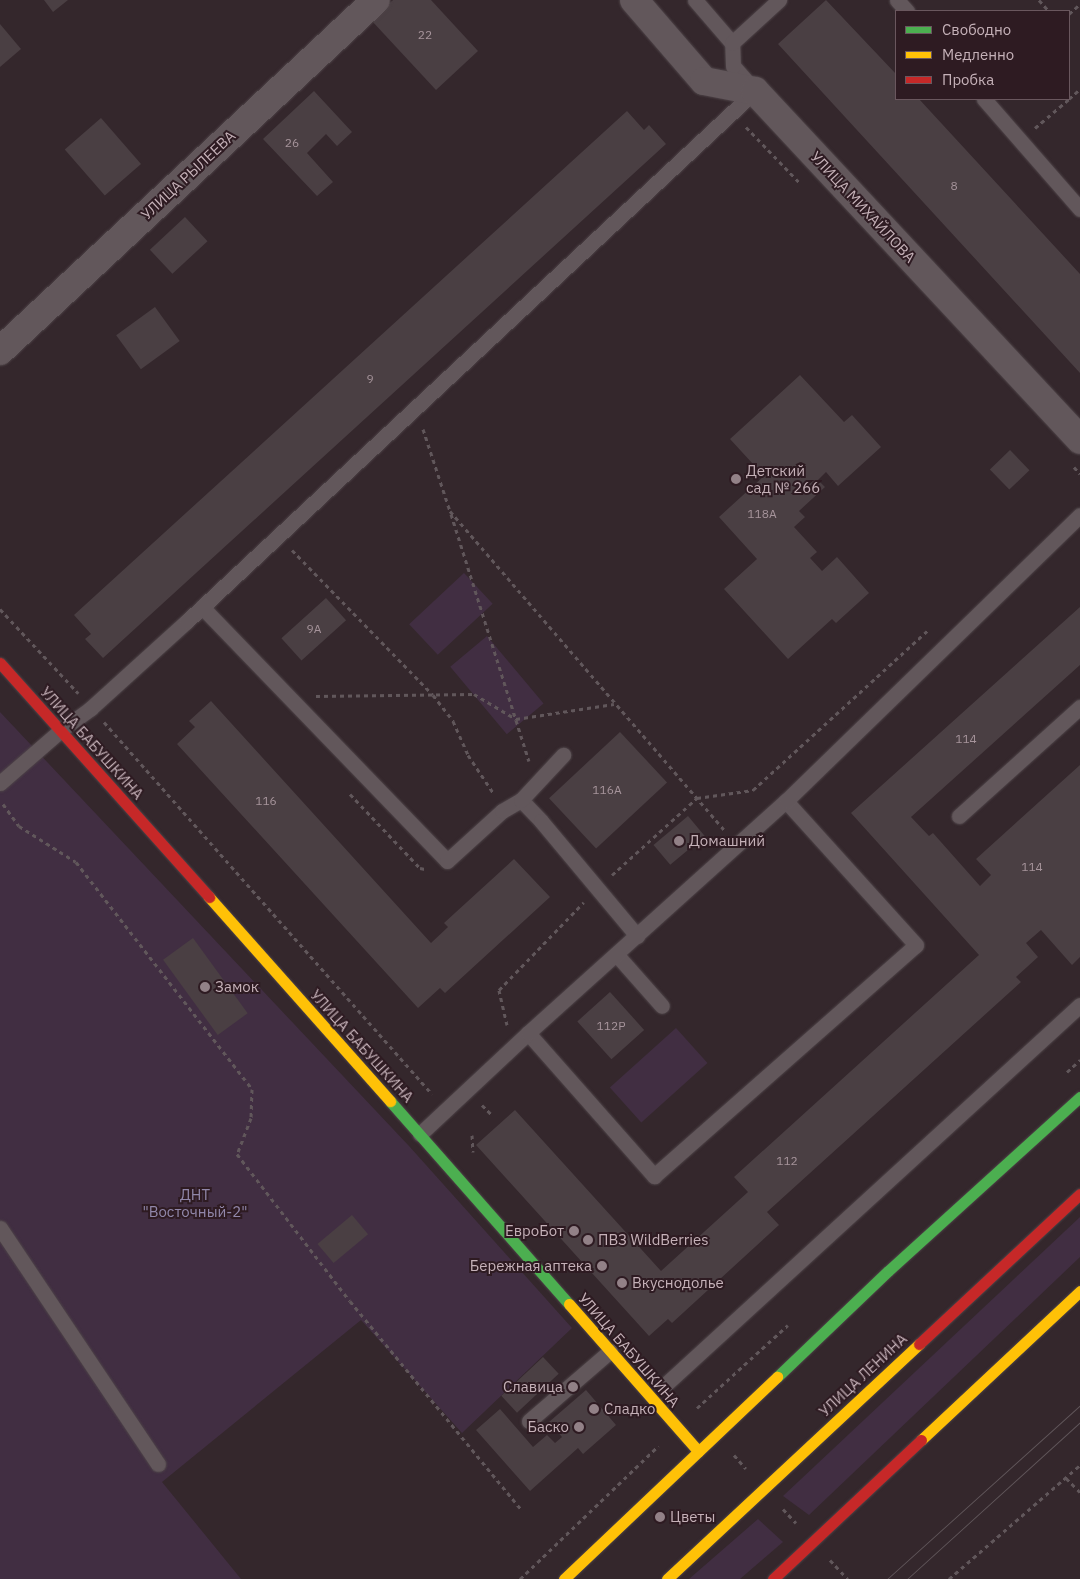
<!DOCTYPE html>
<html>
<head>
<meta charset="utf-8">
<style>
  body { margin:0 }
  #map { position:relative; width:1080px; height:1579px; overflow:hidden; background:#34272c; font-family:"IBM Plex Sans",sans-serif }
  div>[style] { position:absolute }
  .green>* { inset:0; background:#412e42; transform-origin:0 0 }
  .building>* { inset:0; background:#4a3f43; transform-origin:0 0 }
  .path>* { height:3px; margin-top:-1.5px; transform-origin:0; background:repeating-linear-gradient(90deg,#61575b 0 4px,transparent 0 8px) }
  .roads { filter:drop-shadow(0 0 1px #4d4347) drop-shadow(0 0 1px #4d4347) }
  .lane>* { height:15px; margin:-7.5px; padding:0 7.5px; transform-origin:7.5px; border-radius:7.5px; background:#62575b }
  .street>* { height:28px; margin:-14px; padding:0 14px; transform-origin:14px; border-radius:14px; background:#62575b }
  .fast>* { height:11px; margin:-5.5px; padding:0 5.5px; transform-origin:5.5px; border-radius:5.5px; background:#4caf50 }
  .slow>* { height:11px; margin:-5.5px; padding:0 5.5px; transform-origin:5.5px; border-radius:5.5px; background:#ffc107 }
  .jam>* { height:11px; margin:-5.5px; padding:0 5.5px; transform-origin:5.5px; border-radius:5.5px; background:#c62828 }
  .tram>* { height:1px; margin:-0.5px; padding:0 0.5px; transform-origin:0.5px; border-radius:0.5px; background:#60565a }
  .dots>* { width:14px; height:14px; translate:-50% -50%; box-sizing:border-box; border:2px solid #2e1b22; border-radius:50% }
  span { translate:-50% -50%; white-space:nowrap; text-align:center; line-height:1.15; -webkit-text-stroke:4px #2e1b22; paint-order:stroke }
  .number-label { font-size:12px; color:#a6949b }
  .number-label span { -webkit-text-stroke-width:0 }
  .street-label { font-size:15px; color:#c5b1b8 }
  .poi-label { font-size:15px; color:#c5b1b8 }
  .left { translate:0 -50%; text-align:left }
  .right { translate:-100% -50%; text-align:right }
  .park-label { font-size:15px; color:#9187aa }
  .legend { position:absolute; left:895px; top:10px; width:175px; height:90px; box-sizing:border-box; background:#2e1b22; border:1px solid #6a575e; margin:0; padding:6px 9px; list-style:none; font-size:15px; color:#c5b1b8 }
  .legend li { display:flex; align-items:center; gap:10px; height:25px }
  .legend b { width:25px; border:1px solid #6a575e }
</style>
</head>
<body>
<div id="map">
  <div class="green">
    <div style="left:464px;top:573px;width:42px;height:75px;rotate:47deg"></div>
    <div style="left:487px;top:636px;width:88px;height:48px;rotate:50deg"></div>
    <div style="clip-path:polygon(0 712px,409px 1146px,572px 1328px,462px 1433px,361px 1320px,162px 1482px,241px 1579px,0 1579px)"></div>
    <div style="left:676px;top:1028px;width:47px;height:89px;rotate:48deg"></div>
    <div style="clip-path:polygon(1080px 1217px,1080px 1257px,809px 1515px,783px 1496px)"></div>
    <div style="clip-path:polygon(758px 1519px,783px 1542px,740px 1579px,689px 1579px)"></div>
  </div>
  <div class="building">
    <div style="clip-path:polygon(44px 0,68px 0,53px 12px)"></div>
    <div style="clip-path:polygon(393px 0,431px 0,478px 51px,436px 90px,371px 20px)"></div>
    <div style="clip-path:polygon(826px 0,896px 74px,896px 99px,919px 99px,1080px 274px,1080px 373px,778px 44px)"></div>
    <div style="clip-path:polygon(0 24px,21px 49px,0 67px)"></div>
    <div style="clip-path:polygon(314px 91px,352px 132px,337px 146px,326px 134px,307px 153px,333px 182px,317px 196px,263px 139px)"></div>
    <div style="clip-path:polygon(627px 111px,644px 130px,649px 125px,666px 144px,103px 658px,85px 639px,91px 634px,74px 615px)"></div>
    <div style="left:101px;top:118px;width:61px;height:48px;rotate:49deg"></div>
    <div style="left:185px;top:217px;width:33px;height:48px;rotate:47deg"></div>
    <div style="left:155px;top:307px;width:42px;height:48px;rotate:54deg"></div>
    <div style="clip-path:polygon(800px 375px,844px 422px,852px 415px,881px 447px,838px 486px,826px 472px,818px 480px,825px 487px,799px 511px,805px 517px,794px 527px,817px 552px,810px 558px,822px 571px,837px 557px,869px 593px,836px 623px,832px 619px,788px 659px,724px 589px,757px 559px,719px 517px,764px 476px,730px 439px)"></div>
    <div style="left:1010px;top:450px;width:28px;height:28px;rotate:46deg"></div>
    <div style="left:326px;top:598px;width:30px;height:60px;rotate:48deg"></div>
    <div style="clip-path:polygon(1080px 607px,1080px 665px,911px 817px,929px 836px,933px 833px,980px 886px,991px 875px,976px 859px,1080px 765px,1080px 957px,1072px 965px,1041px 930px,1026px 943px,1038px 957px,1016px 977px,1021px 982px,767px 1212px,779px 1225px,672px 1323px,668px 1319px,649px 1336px,476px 1145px,515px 1110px,661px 1271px,748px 1192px,734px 1177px,979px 955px,851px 813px)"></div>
    <div style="clip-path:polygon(211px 701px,431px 943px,448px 927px,444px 923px,514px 859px,550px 897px,445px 993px,440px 988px,418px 1008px,177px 744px,195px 727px,189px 721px)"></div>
    <div style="left:620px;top:732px;width:69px;height:97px;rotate:47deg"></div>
    <div style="left:688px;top:816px;width:26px;height:45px;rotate:50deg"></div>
    <div style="left:193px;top:938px;width:93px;height:37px;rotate:54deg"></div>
    <div style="left:610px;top:992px;width:51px;height:44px;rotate:48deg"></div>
    <div style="left:352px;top:1215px;width:25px;height:45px;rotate:50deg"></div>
    <div style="left:543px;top:1357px;width:23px;height:57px;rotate:47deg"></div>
    <div style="clip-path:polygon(586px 1390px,616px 1425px,583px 1454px,578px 1448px,530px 1491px,476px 1430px,500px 1409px,533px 1447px,547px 1435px,555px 1443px,562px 1437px,549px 1422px)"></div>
  </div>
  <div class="path">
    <div style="left:1039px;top:0;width:15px;rotate:48deg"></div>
    <div style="left:1069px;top:14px;width:15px;rotate:-42deg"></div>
    <div style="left:1069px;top:99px;width:15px;rotate:-42deg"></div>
    <div style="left:746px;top:127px;width:76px;rotate:46.1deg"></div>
    <div style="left:1035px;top:128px;width:45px;rotate:-40.5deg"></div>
    <div style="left:423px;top:429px;width:86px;rotate:71.8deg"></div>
    <div style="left:450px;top:511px;width:421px;rotate:49.3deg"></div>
    <div style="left:1074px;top:467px;width:9px;rotate:49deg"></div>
    <div style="left:451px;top:514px;width:259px;rotate:72.5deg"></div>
    <div style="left:292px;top:550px;width:202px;rotate:45.8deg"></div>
    <div style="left:433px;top:695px;width:33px;rotate:52deg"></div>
    <div style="left:453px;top:721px;width:37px;rotate:66deg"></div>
    <div style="left:468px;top:755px;width:47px;rotate:56.3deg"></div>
    <div style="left:0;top:609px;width:115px;rotate:47.1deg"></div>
    <div style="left:316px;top:696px;width:158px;rotate:-0.7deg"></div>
    <div style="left:474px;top:694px;width:49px;rotate:30.8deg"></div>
    <div style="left:516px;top:719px;width:99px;rotate:-8.7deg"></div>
    <div style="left:104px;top:722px;width:496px;rotate:48.6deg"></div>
    <div style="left:350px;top:794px;width:102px;rotate:46.6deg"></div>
    <div style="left:420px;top:868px;width:5px;rotate:11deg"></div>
    <div style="left:3px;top:804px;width:27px;rotate:54deg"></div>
    <div style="left:19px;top:826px;width:67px;rotate:32.3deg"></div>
    <div style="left:76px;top:862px;width:287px;rotate:52.2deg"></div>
    <div style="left:252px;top:1089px;width:29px;rotate:92deg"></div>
    <div style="left:251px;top:1118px;width:39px;rotate:111deg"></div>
    <div style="left:237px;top:1154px;width:185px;rotate:52.5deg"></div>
    <div style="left:350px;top:1301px;width:269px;rotate:50.6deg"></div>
    <div style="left:612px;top:875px;width:115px;rotate:-42.2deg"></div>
    <div style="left:697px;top:798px;width:57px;rotate:-8.1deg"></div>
    <div style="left:753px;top:790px;width:237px;rotate:-42.4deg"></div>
    <div style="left:507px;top:1025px;width:36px;rotate:-103deg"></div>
    <div style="left:499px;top:990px;width:122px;rotate:-46deg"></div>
    <div style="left:1067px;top:1072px;width:18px;rotate:-43deg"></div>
    <div style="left:482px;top:1105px;width:14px;rotate:45deg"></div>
    <div style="left:472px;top:1135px;width:17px;rotate:87deg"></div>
    <div style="left:697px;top:1408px;width:123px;rotate:-42.4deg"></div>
    <div style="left:734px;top:1455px;width:18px;rotate:49deg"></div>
    <div style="left:1066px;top:1478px;width:20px;rotate:45deg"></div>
    <div style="left:783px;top:1509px;width:19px;rotate:47deg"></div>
    <div style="left:830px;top:1560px;width:26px;rotate:47deg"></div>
    <div style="left:520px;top:1579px;width:192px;rotate:-43.9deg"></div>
    <div style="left:949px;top:1579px;width:174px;rotate:-41deg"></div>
  </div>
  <div class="roads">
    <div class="lane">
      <div style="left:695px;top:0;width:57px;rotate:49.3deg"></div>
      <div style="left:897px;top:0;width:15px;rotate:48deg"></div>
      <div style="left:984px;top:99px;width:146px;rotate:48.9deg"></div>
      <div style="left:202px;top:607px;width:353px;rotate:46deg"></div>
      <div style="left:447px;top:861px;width:74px;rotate:-42.3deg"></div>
      <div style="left:502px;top:811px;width:22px;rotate:-30deg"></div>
      <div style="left:521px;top:800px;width:29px;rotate:46deg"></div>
      <div style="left:541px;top:821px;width:150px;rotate:50.1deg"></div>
      <div style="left:0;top:783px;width:81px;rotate:-41deg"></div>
      <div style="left:61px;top:730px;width:37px;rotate:-36deg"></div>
      <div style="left:91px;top:708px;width:128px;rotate:-42.2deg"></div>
      <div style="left:186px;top:622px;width:778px;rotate:-43.02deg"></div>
      <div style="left:755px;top:91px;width:33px;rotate:-131deg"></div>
      <div style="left:733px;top:66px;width:23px;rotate:-92deg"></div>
      <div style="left:732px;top:43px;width:64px;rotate:-42.5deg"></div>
      <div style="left:521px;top:800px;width:62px;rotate:-47deg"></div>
      <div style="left:959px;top:816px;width:163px;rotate:-42deg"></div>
      <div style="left:616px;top:954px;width:69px;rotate:48.5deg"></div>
      <div style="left:528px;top:1033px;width:191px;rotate:48.6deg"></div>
      <div style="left:654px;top:1176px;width:349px;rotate:-41.4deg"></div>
      <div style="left:916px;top:945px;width:194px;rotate:-132.1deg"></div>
      <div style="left:420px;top:1134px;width:148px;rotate:-43.1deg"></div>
      <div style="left:528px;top:1033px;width:347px;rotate:-42deg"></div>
      <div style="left:786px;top:801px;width:410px;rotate:-44.2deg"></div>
      <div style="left:0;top:1228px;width:284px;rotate:56.2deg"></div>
      <div style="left:667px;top:1383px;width:560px;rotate:-42.47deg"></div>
      <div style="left:529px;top:1421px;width:107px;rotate:-40.8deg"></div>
    </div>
    <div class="street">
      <div style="left:634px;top:0;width:107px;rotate:49.2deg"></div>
      <div style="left:704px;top:81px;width:52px;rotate:11.1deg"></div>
      <div style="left:755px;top:91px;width:477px;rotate:47deg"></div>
      <div style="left:0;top:351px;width:514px;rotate:-43.03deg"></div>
    </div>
    <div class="fast">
      <div style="left:390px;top:1101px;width:271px;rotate:48.6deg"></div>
      <div style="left:777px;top:1377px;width:153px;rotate:-43.7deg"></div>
      <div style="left:888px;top:1271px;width:259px;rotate:-42.2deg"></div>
    </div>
    <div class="slow">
      <div style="left:209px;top:897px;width:273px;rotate:48.4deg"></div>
      <div style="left:569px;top:1304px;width:196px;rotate:48.7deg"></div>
      <div style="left:921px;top:1440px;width:218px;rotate:-43.1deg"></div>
      <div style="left:564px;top:1579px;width:294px;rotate:-43.5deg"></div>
      <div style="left:667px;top:1579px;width:345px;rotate:-43deg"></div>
    </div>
    <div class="jam">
      <div style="left:0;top:663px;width:314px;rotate:48.2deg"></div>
      <div style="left:919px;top:1344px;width:220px;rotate:-43deg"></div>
      <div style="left:773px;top:1579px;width:203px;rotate:-43.2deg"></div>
    </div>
  </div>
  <div class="tram">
    <div style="left:887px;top:1579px;width:260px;rotate:-42deg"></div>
    <div style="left:907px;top:1579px;width:234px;rotate:-42.2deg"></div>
  </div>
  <div class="dots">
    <div style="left:736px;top:479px;background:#928187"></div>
    <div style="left:679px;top:841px;background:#928187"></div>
    <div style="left:205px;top:987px;background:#928187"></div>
    <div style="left:574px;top:1231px;background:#928187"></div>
    <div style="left:588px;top:1240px;background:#928187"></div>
    <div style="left:602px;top:1266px;background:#928187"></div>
    <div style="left:622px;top:1283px;background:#928187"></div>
    <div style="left:573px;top:1387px;background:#928187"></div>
    <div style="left:594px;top:1409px;background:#928187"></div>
    <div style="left:579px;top:1427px;background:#928187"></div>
    <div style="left:660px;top:1517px;background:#928187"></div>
  </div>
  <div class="number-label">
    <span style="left:425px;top:35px">22</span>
    <span style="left:292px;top:143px">26</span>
    <span style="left:954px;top:186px">8</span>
    <span style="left:370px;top:379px">9</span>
    <span style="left:762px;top:514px">118А</span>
    <span style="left:314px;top:629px">9А</span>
    <span style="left:966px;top:739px">114</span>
    <span style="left:607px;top:790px">116А</span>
    <span style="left:266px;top:801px">116</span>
    <span style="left:1032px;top:867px">114</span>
    <span style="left:611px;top:1026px">112Р</span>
    <span style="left:787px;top:1161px">112</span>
  </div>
  <div class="street-label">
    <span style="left:188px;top:175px;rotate:-43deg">УЛИЦА РЫЛЕЕВА</span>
    <span style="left:863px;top:207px;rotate:47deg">УЛИЦА МИХАЙЛОВА</span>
    <span style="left:92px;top:743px;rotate:48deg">УЛИЦА БАБУШКИНА</span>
    <span style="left:362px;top:1046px;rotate:48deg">УЛИЦА БАБУШКИНА</span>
    <span style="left:629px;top:1350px;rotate:49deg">УЛИЦА БАБУШКИНА</span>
    <span style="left:863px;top:1375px;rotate:-43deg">УЛИЦА ЛЕНИНА</span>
  </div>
  <div class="poi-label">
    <span class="left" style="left:746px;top:479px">Детский<br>сад № 266</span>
    <span class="left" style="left:689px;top:841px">Домашний</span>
    <span class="left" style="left:215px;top:987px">Замок</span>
    <span class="right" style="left:564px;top:1231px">ЕвроБот</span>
    <span class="left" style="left:598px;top:1240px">ПВЗ WildBerries</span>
    <span class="right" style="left:592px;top:1266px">Бережная аптека</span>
    <span class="left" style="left:632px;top:1283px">Вкуснодолье</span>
    <span class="right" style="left:563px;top:1387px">Славица</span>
    <span class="left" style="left:604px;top:1409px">Сладко</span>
    <span class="right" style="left:569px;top:1427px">Баско</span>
    <span class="left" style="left:670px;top:1517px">Цветы</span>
  </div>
  <div class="park-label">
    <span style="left:195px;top:1203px">ДНТ<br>"Восточный-2"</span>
  </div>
  <ul class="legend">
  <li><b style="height:6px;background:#4caf50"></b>Свободно</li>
  <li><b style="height:6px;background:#ffc107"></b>Медленно</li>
  <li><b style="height:6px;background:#c62828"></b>Пробка</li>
  </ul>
</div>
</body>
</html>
